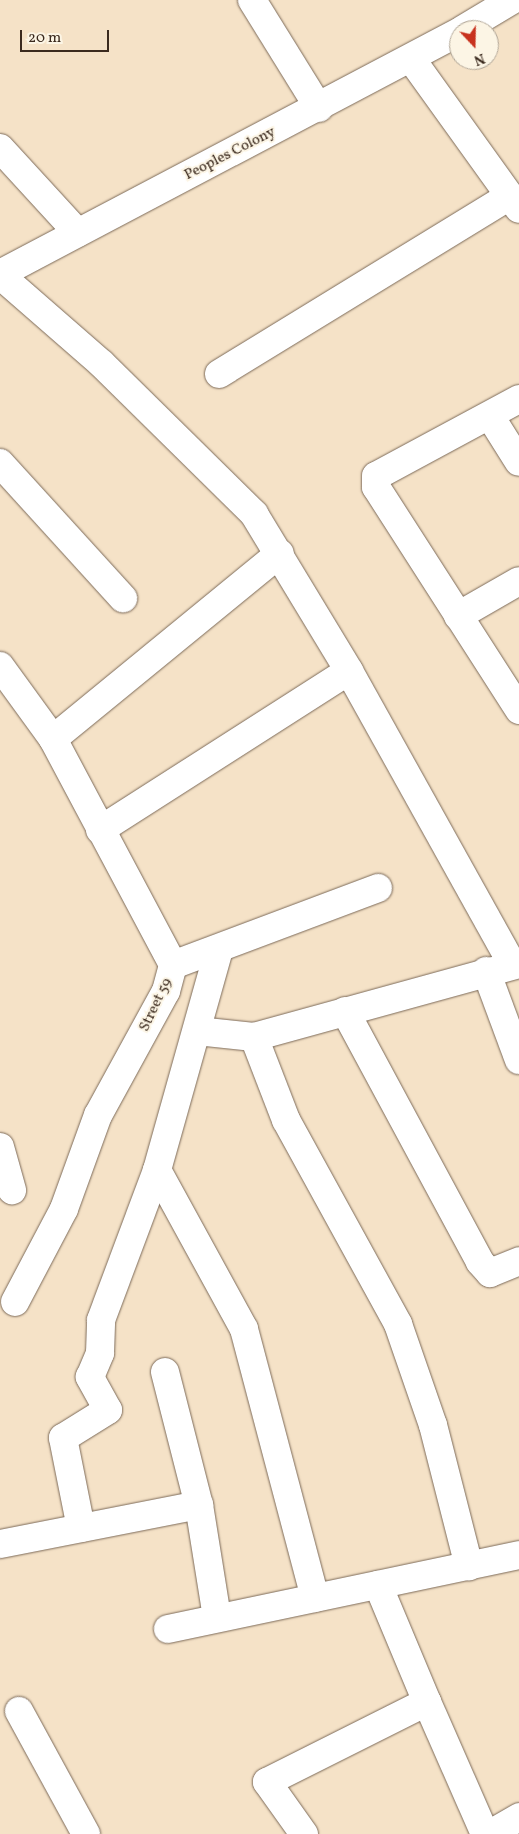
<!DOCTYPE html>
<html>
<head>
<meta charset="utf-8">
<style>
  body { margin:0 }
  #map { position:relative; width:519px; height:1834px; overflow:hidden; background:#f5e2c7; font-family:Vollkorn,serif }
  div>[style] { position:absolute }
  .roads { filter:drop-shadow(0 0 1px #7c6a59) drop-shadow(0 0 1px #7c6a59) }
  .street>* { height:28px; margin:-14px; padding:0 14px; transform-origin:14px; border-radius:14px; background:#fff }
  .secondary>* { height:28px; margin:-14px; padding:0 14px; transform-origin:14px; border-radius:14px; background:#fff }
  span { translate:-50% -50%; white-space:nowrap; text-align:center; line-height:1.15; -webkit-text-stroke:4px #fcf5e5; paint-order:stroke }
  .street-label { font-size:15px; color:#3b2a1e }
  .north { position:absolute; left:449px; top:20px; width:50px; height:50px; box-sizing:border-box; background:#fcf5e5; border:1px solid #afa495; border-radius:50%; rotate:159deg; font-size:14px; font-weight:700; line-height:20px; text-align:center; color:#3b2a1e }
  .north::after { content:''; display:block; margin:auto; width:18px; height:22px; background:#c8321e; clip-path:polygon(50% 0,100% 100%,50% 72%,0 100%) }
  .scale { position:absolute; left:20px; top:30px; width:89px; height:22px; box-sizing:border-box; border:2px solid #3b2a1e; border-top:0; padding-left:6px; font-size:15px; line-height:18px; white-space:nowrap; color:#3b2a1e; -webkit-text-stroke:4px #fcf5e5; paint-order:stroke }
</style>
</head>
<body>
<div id="map">
  <div class="roads">
    <div class="street">
      <div style="left:252px;top:0;width:127px;rotate:58.2deg"></div>
      <div style="left:412px;top:60px;width:183px;rotate:54.3deg"></div>
      <div style="left:0;top:148px;width:115px;rotate:47.5deg"></div>
      <div style="left:0;top:275px;width:135px;rotate:41.1deg"></div>
      <div style="left:102px;top:364px;width:214px;rotate:44.6deg"></div>
      <div style="left:254px;top:514px;width:184px;rotate:58.8deg"></div>
      <div style="left:349px;top:671px;width:335px;rotate:60.9deg"></div>
      <div style="left:219px;top:374px;width:341px;rotate:-31.5deg"></div>
      <div style="left:519px;top:399px;width:162px;rotate:151.7deg"></div>
      <div style="left:376px;top:476px;width:11px;rotate:90deg"></div>
      <div style="left:376px;top:487px;width:265px;rotate:57.3deg"></div>
      <div style="left:490px;top:416px;width:54px;rotate:57.8deg"></div>
      <div style="left:0;top:463px;width:183px;rotate:47.7deg"></div>
      <div style="left:458px;top:616px;width:70px;rotate:-29.8deg"></div>
      <div style="left:0;top:666px;width:90px;rotate:54deg"></div>
      <div style="left:53px;top:739px;width:256px;rotate:62deg"></div>
      <div style="left:173px;top:965px;width:27px;rotate:105deg"></div>
      <div style="left:166px;top:991px;width:141px;rotate:118.7deg"></div>
      <div style="left:98px;top:1115px;width:100px;rotate:109.9deg"></div>
      <div style="left:64px;top:1209px;width:105px;rotate:117.8deg"></div>
      <div style="left:53px;top:739px;width:293px;rotate:-39.3deg"></div>
      <div style="left:100px;top:830px;width:295px;rotate:-32.6deg"></div>
      <div style="left:173px;top:965px;width:219px;rotate:-20.6deg"></div>
      <div style="left:486px;top:971px;width:95px;rotate:69.7deg"></div>
      <div style="left:345px;top:1011px;width:285px;rotate:61.7deg"></div>
      <div style="left:480px;top:1262px;width:15px;rotate:48deg"></div>
      <div style="left:490px;top:1273px;width:31px;rotate:-22deg"></div>
      <div style="left:197px;top:1031px;width:57px;rotate:6deg"></div>
      <div style="left:254px;top:1037px;width:275px;rotate:-15.4deg"></div>
      <div style="left:254px;top:1037px;width:89px;rotate:68.9deg"></div>
      <div style="left:286px;top:1120px;width:233px;rotate:61.2deg"></div>
      <div style="left:398px;top:1324px;width:107px;rotate:70.9deg"></div>
      <div style="left:433px;top:1425px;width:146px;rotate:75.7deg"></div>
      <div style="left:0;top:1147px;width:45px;rotate:74.4deg"></div>
      <div style="left:157px;top:1170px;width:181px;rotate:61.3deg"></div>
      <div style="left:244px;top:1329px;width:278px;rotate:75.2deg"></div>
      <div style="left:165px;top:1372px;width:137px;rotate:75.7deg"></div>
      <div style="left:199px;top:1505px;width:113px;rotate:80.9deg"></div>
      <div style="left:81px;top:1528px;width:92px;rotate:-101.3deg"></div>
      <div style="left:63px;top:1438px;width:53px;rotate:-31.9deg"></div>
      <div style="left:108px;top:1410px;width:38px;rotate:-119deg"></div>
      <div style="left:90px;top:1377px;width:26px;rotate:-67deg"></div>
      <div style="left:100px;top:1353px;width:33px;rotate:-88deg"></div>
      <div style="left:101px;top:1320px;width:160px;rotate:-69.5deg"></div>
      <div style="left:157px;top:1170px;width:229px;rotate:-74.3deg"></div>
      <div style="left:0;top:1544px;width:203px;rotate:-11.1deg"></div>
      <div style="left:168px;top:1629px;width:359px;rotate:-11.9deg"></div>
      <div style="left:427px;top:1702px;width:144px;rotate:66.3deg"></div>
      <div style="left:19px;top:1711px;width:140px;rotate:61.4deg"></div>
      <div style="left:304px;top:1834px;width:64px;rotate:-125.4deg"></div>
      <div style="left:267px;top:1782px;width:179px;rotate:-26.6deg"></div>
      <div style="left:427px;top:1702px;width:127px;rotate:-112.7deg"></div>
      <div style="left:490px;top:1834px;width:34px;rotate:-30deg"></div>
    </div>
    <div class="secondary">
      <div style="left:462px;top:30px;width:58px;rotate:-31deg"></div>
      <div style="left:0;top:274px;width:519px;rotate:-27.8deg"></div>
    </div>
  </div>
  <div class="street-label">
    <span style="left:230px;top:154px;rotate:-27deg">Peoples Colony</span>
    <span style="left:156px;top:1005px;rotate:-65deg">Street 59</span>
  </div>
  <div class="north">N</div>
  <div class="scale">20 m</div>
</div>
</body>
</html>
